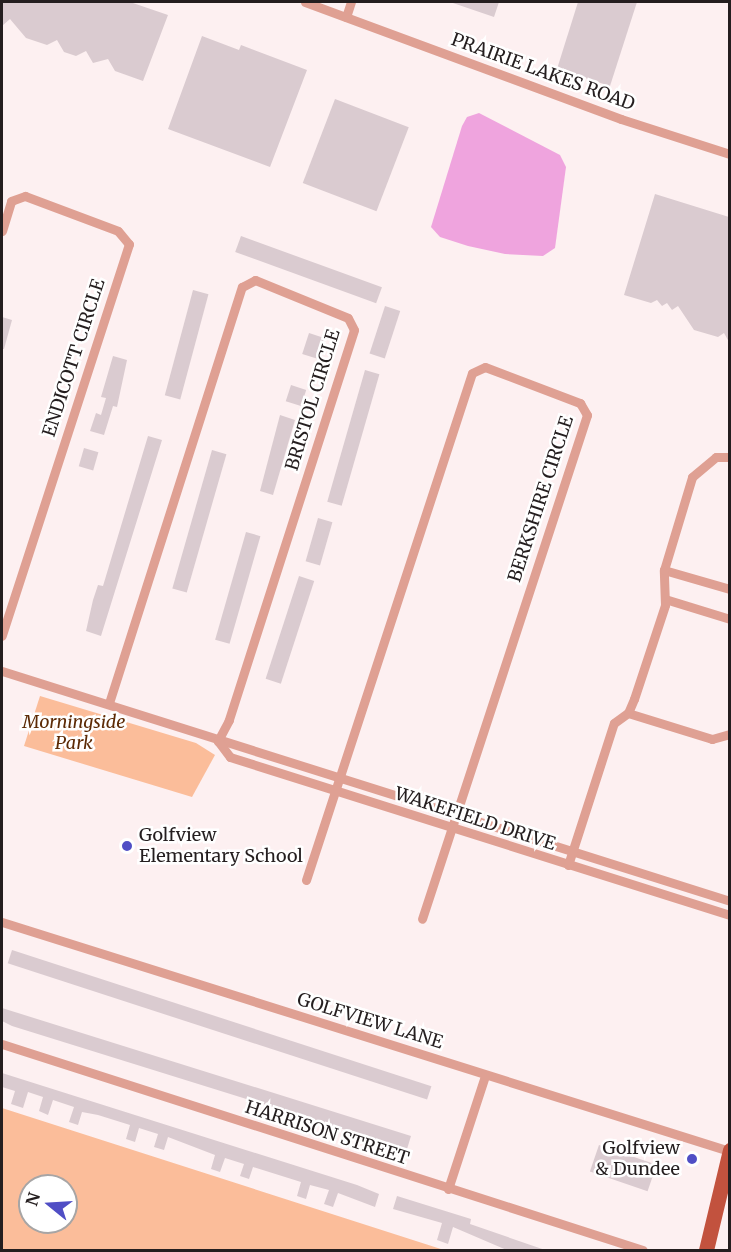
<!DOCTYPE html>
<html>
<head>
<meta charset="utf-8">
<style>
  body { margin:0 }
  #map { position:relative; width:731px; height:1252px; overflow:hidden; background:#fdf0f1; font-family:Merriweather,serif }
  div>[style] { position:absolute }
  .green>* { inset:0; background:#fbbd9a }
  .water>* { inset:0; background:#efa4de }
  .building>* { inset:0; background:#dacbd0; transform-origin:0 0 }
  .minor>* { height:9px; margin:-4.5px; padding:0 4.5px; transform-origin:4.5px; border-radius:4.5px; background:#dfa093 }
  .primary>* { height:15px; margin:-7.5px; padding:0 7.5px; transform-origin:7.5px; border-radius:7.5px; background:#c2523e }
  .dots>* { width:16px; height:16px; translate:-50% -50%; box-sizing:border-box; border:3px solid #fff; border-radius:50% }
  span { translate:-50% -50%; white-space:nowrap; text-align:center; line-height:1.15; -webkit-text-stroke:5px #fff; paint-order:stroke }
  .street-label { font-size:18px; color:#241e1f }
  .park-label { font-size:18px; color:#5d2b06; font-style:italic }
  .poi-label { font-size:18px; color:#241e1f }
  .left { translate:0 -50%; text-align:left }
  .right { translate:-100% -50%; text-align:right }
  .frame { position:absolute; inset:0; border:3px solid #241e1f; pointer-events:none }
  .north { position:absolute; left:18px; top:1174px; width:60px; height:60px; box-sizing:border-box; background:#fff; border:2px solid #a7a5a5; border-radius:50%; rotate:288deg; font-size:16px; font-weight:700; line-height:24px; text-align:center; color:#241e1f }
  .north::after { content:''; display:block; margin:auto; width:21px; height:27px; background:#504ec5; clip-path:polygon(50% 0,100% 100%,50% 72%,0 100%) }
</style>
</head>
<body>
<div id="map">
  <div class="green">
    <div style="clip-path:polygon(40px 696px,196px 743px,215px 755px,192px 797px,24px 746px)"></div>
    <div style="clip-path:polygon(evenodd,2px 1108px,444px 1250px,2px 1250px,2px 1108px,30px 1186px,66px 1186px,66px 1222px,30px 1222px,30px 1186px)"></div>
  </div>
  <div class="water">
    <div style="clip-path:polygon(479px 113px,560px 155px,566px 167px,555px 248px,543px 256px,505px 254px,468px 246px,440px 237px,431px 227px,462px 126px,467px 117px)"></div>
  </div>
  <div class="building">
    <div style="clip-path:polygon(2px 2px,130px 2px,168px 15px,143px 81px,115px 71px,108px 59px,93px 63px,86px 51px,76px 56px,64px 52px,57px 40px,47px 45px,26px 38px,10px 19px,2px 26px)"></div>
    <div style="clip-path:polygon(450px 2px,499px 2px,494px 17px)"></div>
    <div style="clip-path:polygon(578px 2px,637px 2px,610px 86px,557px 69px)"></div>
    <div style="clip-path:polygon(202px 36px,239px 50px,241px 45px,307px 70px,270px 167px,168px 129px)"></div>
    <div style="left:335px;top:99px;width:79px;height:90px;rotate:21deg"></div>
    <div style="clip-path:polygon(655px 194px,729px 217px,729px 342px,724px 333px,718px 337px,694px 330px,678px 306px,672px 310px,667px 303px,662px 306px,657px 300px,651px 303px,624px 295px)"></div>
    <div style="left:241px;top:236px;width:150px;height:17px;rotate:20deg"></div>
    <div style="left:193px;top:290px;width:16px;height:109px;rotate:15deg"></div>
    <div style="left:385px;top:306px;width:16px;height:50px;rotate:18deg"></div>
    <div style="clip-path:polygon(2px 317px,12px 320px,4px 349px,2px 349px)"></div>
    <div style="left:309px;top:333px;width:16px;height:22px;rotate:18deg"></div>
    <div style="clip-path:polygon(113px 356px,127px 360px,117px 407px,113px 406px,104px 435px,90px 431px,96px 413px,101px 415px,106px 398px,101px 397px)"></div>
    <div style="left:365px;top:370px;width:15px;height:137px;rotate:16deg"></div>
    <div style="left:291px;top:385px;width:16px;height:17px;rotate:18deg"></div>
    <div style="clip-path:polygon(280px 415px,295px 420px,273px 495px,260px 491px)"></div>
    <div style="clip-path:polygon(148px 436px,162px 440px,101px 636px,86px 631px,93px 600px,98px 585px,103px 586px)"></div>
    <div style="left:84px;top:448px;width:15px;height:19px;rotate:16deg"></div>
    <div style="left:212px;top:450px;width:15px;height:144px;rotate:16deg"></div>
    <div style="left:318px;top:518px;width:15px;height:45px;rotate:16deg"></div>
    <div style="left:246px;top:532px;width:15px;height:112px;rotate:16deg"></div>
    <div style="left:299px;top:576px;width:16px;height:108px;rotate:18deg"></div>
    <div style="left:12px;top:950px;width:441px;height:14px;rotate:18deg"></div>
    <div style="clip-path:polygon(2px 1008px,411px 1136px,407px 1149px,12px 1026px,2px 1021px)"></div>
    <div style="clip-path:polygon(2px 1073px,357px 1185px,379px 1194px,375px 1207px,338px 1193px,333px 1207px,324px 1204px,329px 1190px,310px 1185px,306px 1199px,297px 1196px,301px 1182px,253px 1167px,249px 1179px,240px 1176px,244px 1164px,225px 1158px,220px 1172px,211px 1169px,215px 1155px,168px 1137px,164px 1150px,154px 1147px,158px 1134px,139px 1128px,135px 1142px,126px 1139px,130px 1125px,98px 1115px,82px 1112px,78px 1125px,69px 1122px,74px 1107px,53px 1100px,48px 1115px,39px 1111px,43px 1097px,28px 1092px,23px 1108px,11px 1104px,15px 1091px,2px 1087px)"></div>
    <div style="left:599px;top:1145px;width:61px;height:28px;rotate:19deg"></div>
    <div style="clip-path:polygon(397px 1196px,471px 1219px,470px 1224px,548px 1251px,509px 1251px,453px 1227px,448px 1244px,437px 1240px,442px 1223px,393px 1209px)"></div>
  </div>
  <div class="minor">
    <div style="left:305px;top:2px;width:337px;rotate:20.3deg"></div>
    <div style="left:621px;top:119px;width:114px;rotate:17.8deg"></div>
    <div style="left:346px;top:17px;width:16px;rotate:-72deg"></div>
    <div style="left:2px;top:231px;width:31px;rotate:-73deg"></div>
    <div style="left:11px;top:201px;width:15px;rotate:-20deg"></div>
    <div style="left:25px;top:196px;width:99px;rotate:20.6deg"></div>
    <div style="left:118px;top:231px;width:17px;rotate:50deg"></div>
    <div style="left:129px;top:244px;width:412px;rotate:108deg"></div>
    <div style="left:664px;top:570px;width:69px;rotate:16.1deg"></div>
    <div style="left:665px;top:599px;width:68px;rotate:17.1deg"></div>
    <div style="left:2px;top:671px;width:763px;rotate:17.53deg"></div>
    <div style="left:109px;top:703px;width:437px;rotate:-72.3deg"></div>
    <div style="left:242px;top:287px;width:15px;rotate:-28deg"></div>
    <div style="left:255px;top:280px;width:100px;rotate:22.2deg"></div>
    <div style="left:348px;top:318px;width:13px;rotate:63deg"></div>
    <div style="left:354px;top:330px;width:410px;rotate:107.8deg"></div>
    <div style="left:229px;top:720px;width:24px;rotate:118deg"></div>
    <div style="left:628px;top:713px;width:88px;rotate:17.2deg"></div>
    <div style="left:712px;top:739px;width:19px;rotate:-16deg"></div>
    <div style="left:218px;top:741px;width:20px;rotate:53deg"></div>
    <div style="left:230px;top:757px;width:524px;rotate:17.54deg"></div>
    <div style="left:568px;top:865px;width:149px;rotate:-72.1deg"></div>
    <div style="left:614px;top:723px;width:17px;rotate:-36deg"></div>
    <div style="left:628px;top:713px;width:15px;rotate:-67deg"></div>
    <div style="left:634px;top:699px;width:99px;rotate:-71.7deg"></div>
    <div style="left:665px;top:605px;width:35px;rotate:-92deg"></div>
    <div style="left:664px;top:570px;width:97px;rotate:-73.2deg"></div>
    <div style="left:692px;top:477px;width:31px;rotate:-40deg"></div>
    <div style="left:716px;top:457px;width:14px"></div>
    <div style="left:306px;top:880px;width:533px;rotate:-71.87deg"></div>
    <div style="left:472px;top:373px;width:14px;rotate:-25deg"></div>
    <div style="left:485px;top:367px;width:102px;rotate:20.8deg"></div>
    <div style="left:580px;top:403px;width:14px;rotate:60deg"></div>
    <div style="left:587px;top:415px;width:530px;rotate:108.13deg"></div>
    <div style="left:2px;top:922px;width:762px;rotate:17.48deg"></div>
    <div style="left:2px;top:1044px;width:673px;rotate:17.82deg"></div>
    <div style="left:448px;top:1189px;width:119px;rotate:-71.9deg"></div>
  </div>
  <div class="primary">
    <div style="left:706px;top:1250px;width:103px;rotate:-76.5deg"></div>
  </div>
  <div class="dots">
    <div style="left:127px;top:846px;background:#504ec5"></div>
    <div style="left:692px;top:1159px;background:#504ec5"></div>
  </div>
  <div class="street-label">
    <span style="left:543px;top:72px;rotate:20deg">PRAIRIE LAKES ROAD</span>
    <span style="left:74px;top:358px;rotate:-72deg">ENDICOTT CIRCLE</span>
    <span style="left:313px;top:400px;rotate:-73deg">BRISTOL CIRCLE</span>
    <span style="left:541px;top:499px;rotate:-72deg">BERKSHIRE CIRCLE</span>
    <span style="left:475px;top:819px;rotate:18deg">WAKEFIELD DRIVE</span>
    <span style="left:370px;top:1021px;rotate:17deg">GOLFVIEW LANE</span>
    <span style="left:327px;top:1133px;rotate:18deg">HARRISON STREET</span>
  </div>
  <div class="park-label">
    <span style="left:74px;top:733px">Morningside<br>Park</span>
  </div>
  <div class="poi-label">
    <span class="left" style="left:139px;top:846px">Golfview<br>Elementary School</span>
    <span class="right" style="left:680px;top:1159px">Golfview<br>&amp; Dundee</span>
  </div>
  <div class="frame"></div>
  <div class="north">N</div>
</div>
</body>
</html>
